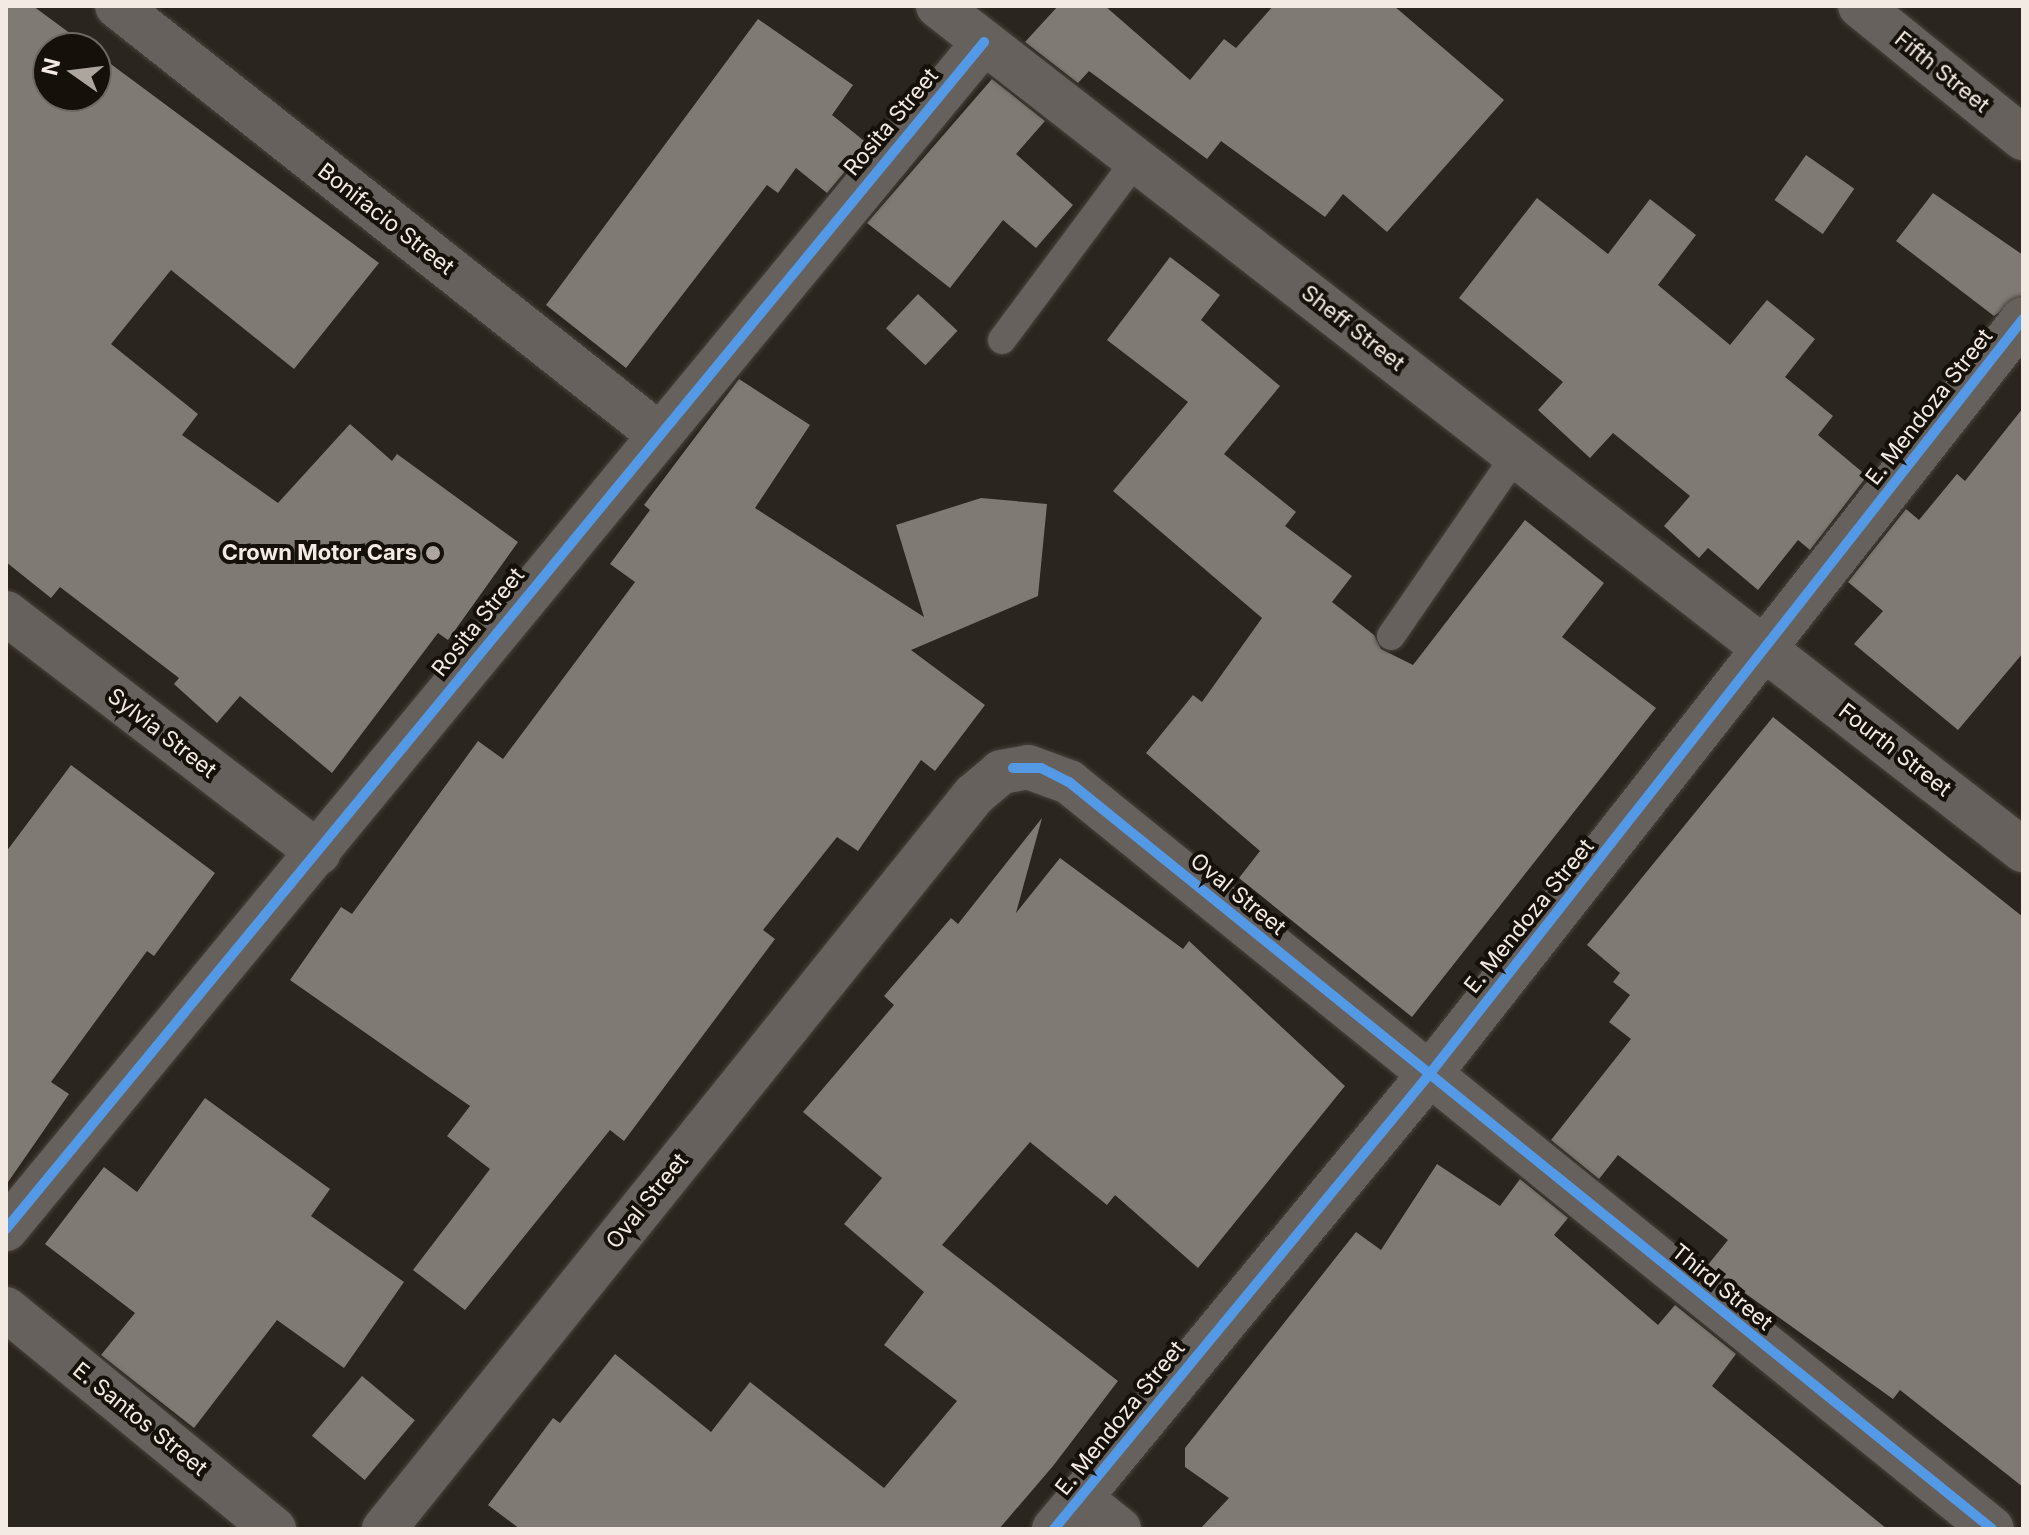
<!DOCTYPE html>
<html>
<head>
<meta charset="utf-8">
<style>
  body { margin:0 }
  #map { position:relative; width:2029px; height:1535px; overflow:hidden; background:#2b251f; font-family:Inter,sans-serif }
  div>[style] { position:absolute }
  .building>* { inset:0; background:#7f7a74; transform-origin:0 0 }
  .roads { filter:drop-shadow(0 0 2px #48423d) drop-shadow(0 0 2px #48423d) }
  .service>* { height:28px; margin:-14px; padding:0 14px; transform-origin:14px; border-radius:14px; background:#66615c }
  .minor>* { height:44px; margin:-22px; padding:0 22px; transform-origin:22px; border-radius:22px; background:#66615c }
  .tertiary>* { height:44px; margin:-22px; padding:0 22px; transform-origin:22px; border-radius:22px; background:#66615c }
  .cycleway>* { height:10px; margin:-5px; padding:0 5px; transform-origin:5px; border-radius:5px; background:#5399e6 }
  .dots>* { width:22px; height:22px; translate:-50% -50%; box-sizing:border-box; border:4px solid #15100a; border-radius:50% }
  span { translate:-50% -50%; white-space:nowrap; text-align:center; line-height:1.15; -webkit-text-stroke:8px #15100a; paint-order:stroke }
  .street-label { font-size:22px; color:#f3ebe3 }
  .poi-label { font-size:22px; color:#f3ebe3; font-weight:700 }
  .right { translate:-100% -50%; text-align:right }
  .frame { position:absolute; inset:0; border:8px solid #f3ebe3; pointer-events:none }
  .north { position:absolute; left:32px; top:32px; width:80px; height:80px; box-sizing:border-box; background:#15100a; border:2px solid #6e6861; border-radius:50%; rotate:284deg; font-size:22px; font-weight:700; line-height:32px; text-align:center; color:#f3ebe3 }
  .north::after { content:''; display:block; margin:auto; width:28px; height:36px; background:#ada69e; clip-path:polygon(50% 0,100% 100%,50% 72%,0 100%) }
</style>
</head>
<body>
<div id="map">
  <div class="building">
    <div style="clip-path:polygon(6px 6px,33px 6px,90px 48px,48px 48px,48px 96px,96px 96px,96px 53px,379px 263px,294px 369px,171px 270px,111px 344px,198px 414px,182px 435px,278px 503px,350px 424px,392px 461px,397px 454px,518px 542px,448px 640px,438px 633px,332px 773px,240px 696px,217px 723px,174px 684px,179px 678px,60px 587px,51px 598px,6px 562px)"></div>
    <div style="clip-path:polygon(1058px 6px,1105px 6px,1190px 80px,1224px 39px,1236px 48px,1273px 6px,1394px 6px,1504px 100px,1387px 232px,1343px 194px,1325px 217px,1221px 141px,1207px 159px,1089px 71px,1078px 83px,1025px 42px)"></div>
    <div style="clip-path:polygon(758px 19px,853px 85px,832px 115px,868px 144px,827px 193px,796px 168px,778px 193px,767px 185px,626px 368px,546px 305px)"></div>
    <div style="clip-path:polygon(992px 79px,1045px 121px,1016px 154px,1073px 205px,1036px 248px,1003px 220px,950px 288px,867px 223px)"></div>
    <div style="left:1806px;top:155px;width:59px;height:55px;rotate:35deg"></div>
    <div style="clip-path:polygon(1933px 193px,2023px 255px,2023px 295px,1994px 316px,1896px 241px)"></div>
    <div style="clip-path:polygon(1537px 198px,1608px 254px,1650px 199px,1696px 235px,1658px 285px,1730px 345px,1767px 300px,1815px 339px,1785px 377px,1833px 416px,1818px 435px,1867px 476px,1810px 550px,1798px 540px,1758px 590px,1708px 548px,1699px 558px,1664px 526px,1690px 496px,1613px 433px,1590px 458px,1538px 410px,1563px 382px,1459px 298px)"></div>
    <div style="clip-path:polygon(1170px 257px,1220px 295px,1201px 320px,1280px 386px,1224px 454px,1296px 512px,1285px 526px,1352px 576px,1332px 602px,1374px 635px,1381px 649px,1413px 665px,1525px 520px,1604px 583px,1562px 637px,1656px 708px,1412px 1017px,1239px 878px,1260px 851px,1146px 753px,1193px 695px,1202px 702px,1262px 618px,1113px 491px,1188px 402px,1107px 340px)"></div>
    <div style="left:918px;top:294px;width:54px;height:47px;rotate:43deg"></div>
    <div style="clip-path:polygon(739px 379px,810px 425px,755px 508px,924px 617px,896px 525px,981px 498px,1047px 504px,1038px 596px,911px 650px,985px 705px,935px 771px,921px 760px,858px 851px,837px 837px,763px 930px,775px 939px,624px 1141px,610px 1130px,465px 1310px,413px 1270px,490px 1169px,447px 1136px,470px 1106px,290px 980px,341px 907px,352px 914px,478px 741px,503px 759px,635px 582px,610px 564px,650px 510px,644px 505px)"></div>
    <div style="clip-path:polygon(2023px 408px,2023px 653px,1958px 730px,1854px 644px,1883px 611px,1848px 582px,1906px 509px,1919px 520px,1957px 474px,1965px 481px)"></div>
    <div style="clip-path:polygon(1773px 717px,2023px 917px,2023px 1487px,1900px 1390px,1893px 1399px,1707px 1266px,1728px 1240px,1618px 1155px,1599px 1179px,1551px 1140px,1631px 1039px,1609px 1022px,1630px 995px,1613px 982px,1620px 973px,1587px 945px)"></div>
    <div style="clip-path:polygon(71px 765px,215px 873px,154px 956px,147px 951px,51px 1082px,69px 1094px,6px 1185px,6px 852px)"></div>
    <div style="clip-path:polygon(1042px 818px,1016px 913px,1060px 858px,1183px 949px,1189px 941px,1345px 1086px,1198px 1268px,1115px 1195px,1107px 1205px,1030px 1142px,942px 1245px,1118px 1381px,1053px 1466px,999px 1529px,520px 1529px,488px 1505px,553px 1418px,560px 1423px,615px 1354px,711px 1432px,750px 1382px,884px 1488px,957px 1401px,884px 1345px,924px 1292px,844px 1224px,882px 1178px,803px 1112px,894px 1005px,884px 996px,951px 918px,958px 924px)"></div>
    <div style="clip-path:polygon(205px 1098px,330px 1189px,311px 1216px,404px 1282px,344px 1368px,277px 1320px,194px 1428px,101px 1355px,135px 1313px,45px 1244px,104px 1167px,137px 1192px)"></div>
    <div style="clip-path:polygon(1437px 1164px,1500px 1206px,1520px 1179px,1568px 1218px,1554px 1235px,1658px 1325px,1675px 1305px,1736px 1354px,1712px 1386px,1887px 1529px,1200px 1529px,1229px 1498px,1185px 1467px,1185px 1448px,1356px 1232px,1381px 1250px)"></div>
    <div style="left:362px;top:1376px;width:69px;height:78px;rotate:40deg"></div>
  </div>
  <div class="roads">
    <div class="service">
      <div style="left:1002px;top:340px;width:224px;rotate:-53.3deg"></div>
      <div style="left:1391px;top:636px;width:220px;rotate:-55.4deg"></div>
    </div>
    <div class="minor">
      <div style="left:117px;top:6px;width:687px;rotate:38.32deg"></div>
      <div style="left:938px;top:6px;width:1375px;rotate:37.88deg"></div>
      <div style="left:1860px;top:6px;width:210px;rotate:39deg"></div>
      <div style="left:6px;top:613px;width:394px;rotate:37.5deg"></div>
      <div style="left:6px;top:1229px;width:1538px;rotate:-50.51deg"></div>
      <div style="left:1080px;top:1498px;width:547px;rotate:-50.49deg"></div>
      <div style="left:1428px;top:1076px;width:963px;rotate:-51.83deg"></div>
      <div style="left:384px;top:1529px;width:942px;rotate:-51.21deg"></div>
      <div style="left:974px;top:795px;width:35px;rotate:-40deg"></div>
      <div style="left:1001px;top:772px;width:27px;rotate:-10deg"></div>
      <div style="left:1028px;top:767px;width:44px;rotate:20.1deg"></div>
      <div style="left:1069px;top:782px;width:1187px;rotate:38.98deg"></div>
    </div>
    <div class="tertiary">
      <div style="left:6px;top:1309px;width:347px;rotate:39.4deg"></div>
      <div style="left:1054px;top:1529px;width:40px;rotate:-50deg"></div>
      <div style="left:1080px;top:1498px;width:50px;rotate:38.5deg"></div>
    </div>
  </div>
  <div class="cycleway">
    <div style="left:1013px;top:768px;width:28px"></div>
    <div style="left:1041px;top:768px;width:31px;rotate:27deg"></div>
    <div style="left:1069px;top:782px;width:1187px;rotate:38.98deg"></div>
    <div style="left:6px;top:1229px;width:1538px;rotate:-50.51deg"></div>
    <div style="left:1054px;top:1529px;width:587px;rotate:-50.46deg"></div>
    <div style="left:1428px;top:1076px;width:963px;rotate:-51.83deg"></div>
  </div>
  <div class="dots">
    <div style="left:433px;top:553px;background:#ada69e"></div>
  </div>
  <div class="street-label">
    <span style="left:1942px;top:72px;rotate:39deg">Fifth Street</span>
    <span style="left:891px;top:122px;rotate:-50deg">Rosita Street</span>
    <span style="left:386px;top:219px;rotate:38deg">Bonifacio Street</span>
    <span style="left:1353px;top:328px;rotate:38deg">Sheff Street</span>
    <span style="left:1929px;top:407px;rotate:-52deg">E. Mendoza Street</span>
    <span style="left:478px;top:622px;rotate:-51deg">Rosita Street</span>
    <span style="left:162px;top:733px;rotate:38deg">Sylvia Street</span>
    <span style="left:1895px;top:750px;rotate:38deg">Fourth Street</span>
    <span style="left:1238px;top:894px;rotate:39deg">Oval Street</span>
    <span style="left:1529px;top:916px;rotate:-51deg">E. Mendoza Street</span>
    <span style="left:647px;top:1201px;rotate:-51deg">Oval Street</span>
    <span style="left:1722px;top:1287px;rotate:39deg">Third Street</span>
    <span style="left:1120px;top:1418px;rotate:-51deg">E. Mendoza Street</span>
    <span style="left:140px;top:1419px;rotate:39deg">E. Santos Street</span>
  </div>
  <div class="poi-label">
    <span class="right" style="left:417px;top:553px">Crown Motor Cars</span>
  </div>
  <div class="frame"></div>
  <div class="north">N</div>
</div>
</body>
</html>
